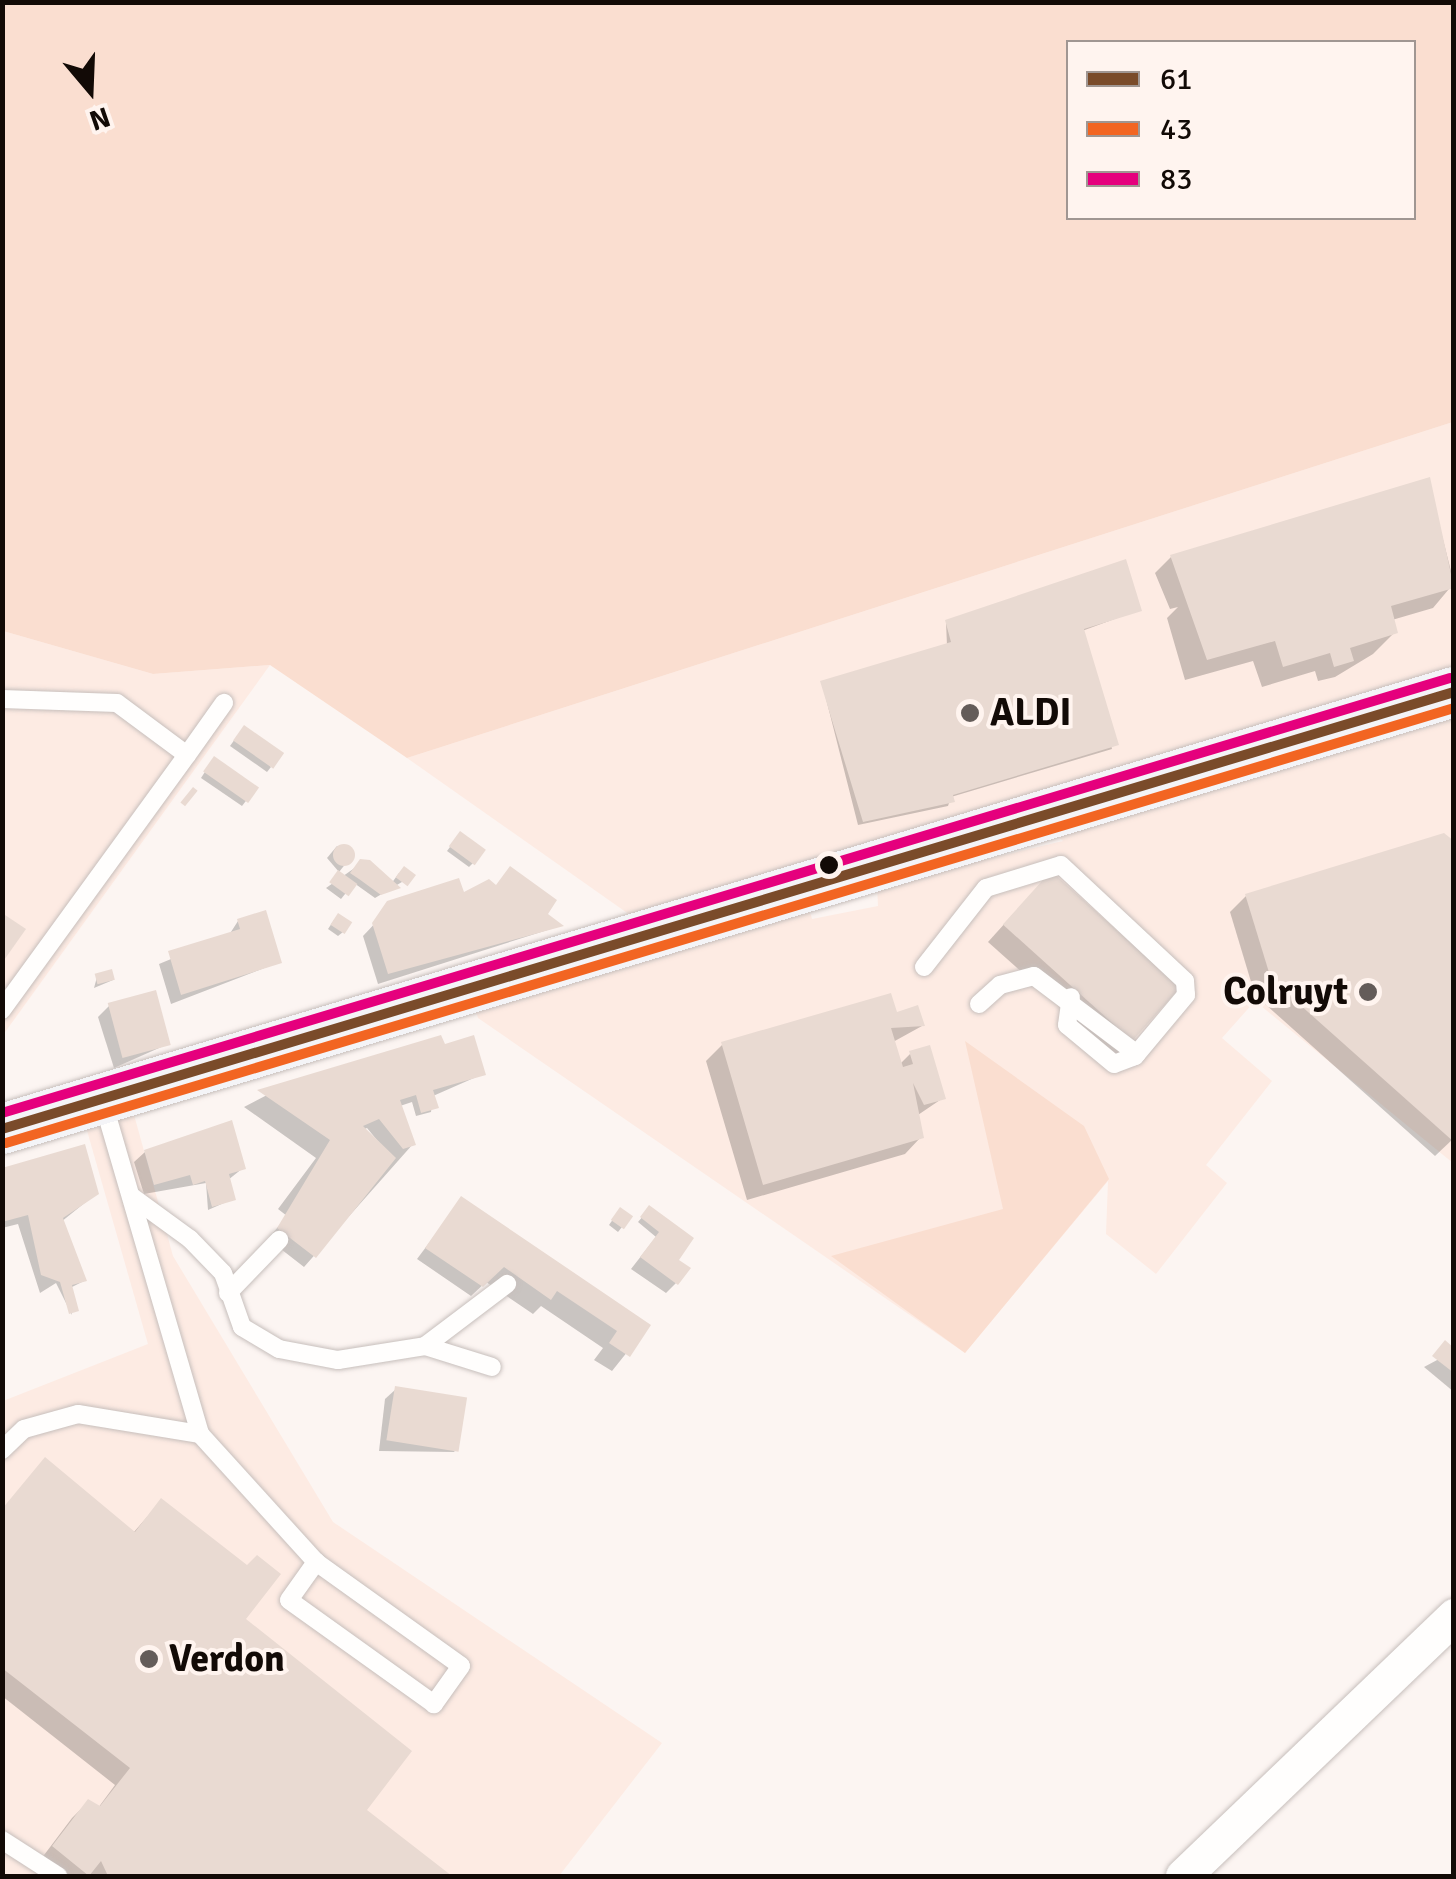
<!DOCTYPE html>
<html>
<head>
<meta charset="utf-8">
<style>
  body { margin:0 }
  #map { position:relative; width:1456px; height:1879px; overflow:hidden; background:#fcf5f2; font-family:Signika,sans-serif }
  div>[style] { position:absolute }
  .built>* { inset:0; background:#fdebe3 }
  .green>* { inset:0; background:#faded0 }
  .shadow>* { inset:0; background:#0003 }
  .building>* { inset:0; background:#e9dad2; transform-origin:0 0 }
  .round { border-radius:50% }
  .roads { filter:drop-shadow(0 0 2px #c7bfbc) drop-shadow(0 0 2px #c7bfbc) }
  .lane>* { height:18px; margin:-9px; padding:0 9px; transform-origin:9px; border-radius:9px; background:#fffefd }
  .street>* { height:35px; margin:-17.5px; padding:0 17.5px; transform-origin:17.5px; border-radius:17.5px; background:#fffefd }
  .secondary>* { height:50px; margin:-25px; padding:0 25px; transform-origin:25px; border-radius:25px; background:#f4f4f7 }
  .bus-1>* { height:10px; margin:-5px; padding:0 5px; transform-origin:5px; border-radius:5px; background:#7a4b2a }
  .bus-2>* { height:10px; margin:-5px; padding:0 5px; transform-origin:5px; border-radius:5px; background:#f26522 }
  .bus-3>* { height:10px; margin:-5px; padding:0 5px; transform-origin:5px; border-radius:5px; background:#e5007d }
  .dots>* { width:28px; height:28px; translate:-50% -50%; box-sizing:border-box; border:5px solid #fff4ef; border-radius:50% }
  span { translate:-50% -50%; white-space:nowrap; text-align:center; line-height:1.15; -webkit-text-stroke:8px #fff4ef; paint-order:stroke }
  .poi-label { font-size:38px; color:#120a06; font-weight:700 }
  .left { translate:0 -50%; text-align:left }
  .right { translate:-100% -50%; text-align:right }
  .frame { position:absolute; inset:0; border:5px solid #120a06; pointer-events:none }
  .legend { position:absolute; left:1066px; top:40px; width:350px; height:180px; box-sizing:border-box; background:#fff4ef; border:2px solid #a09692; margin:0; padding:12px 18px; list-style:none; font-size:30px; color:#120a06 }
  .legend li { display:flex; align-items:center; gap:20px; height:50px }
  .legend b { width:50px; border:2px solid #a09692 }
  .north { position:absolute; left:40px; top:40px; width:100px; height:100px; -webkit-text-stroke:8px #fff4ef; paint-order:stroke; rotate:161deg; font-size:28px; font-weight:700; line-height:40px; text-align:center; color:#120a06 }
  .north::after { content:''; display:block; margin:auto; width:35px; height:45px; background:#120a06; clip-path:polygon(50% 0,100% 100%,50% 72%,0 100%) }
</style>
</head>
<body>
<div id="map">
  <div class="built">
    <div style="clip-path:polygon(evenodd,1453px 422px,1453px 1163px,1255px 1001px,1222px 1038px,1272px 1081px,1206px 1165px,1227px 1183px,1156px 1274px,1106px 1234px,1108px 1181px,965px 1353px,478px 1018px,469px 991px,657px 934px,407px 758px,1453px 422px,1041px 821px,1063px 841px,877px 885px,878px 906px,812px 919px,804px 892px,1041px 821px)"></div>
    <div style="clip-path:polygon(3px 631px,153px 674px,270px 665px,3px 1035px)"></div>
    <div style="clip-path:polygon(128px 1093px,173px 1256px,333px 1522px,662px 1743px,559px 1876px,3px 1876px,3px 1401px,148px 1344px,80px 1106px)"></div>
  </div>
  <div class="green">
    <div style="clip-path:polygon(evenodd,2px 3px,1453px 3px,1453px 422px,407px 758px,270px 665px,153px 674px,3px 631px,2px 3px,1068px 42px,1414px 42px,1414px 218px,1068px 218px,1068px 42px)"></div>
    <div style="clip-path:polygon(965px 1041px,1084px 1126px,1109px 1179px,965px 1353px,831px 1256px,1003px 1209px)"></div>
  </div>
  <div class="shadow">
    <div style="clip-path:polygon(1428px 480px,1454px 583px,1433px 608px,1392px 620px,1395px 632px,1373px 654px,1335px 677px,1318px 681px,1315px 671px,1262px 687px,1253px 661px,1185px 680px,1167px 618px,1178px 607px,1170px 609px,1155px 573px,1171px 557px)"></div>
    <div style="clip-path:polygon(1139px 610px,1082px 631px,1112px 749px,951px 797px,948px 806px,858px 825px,822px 683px,947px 646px,946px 622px)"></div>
    <div style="clip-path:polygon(240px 732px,271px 767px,267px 772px,230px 746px)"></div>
    <div style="clip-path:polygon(210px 764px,256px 788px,242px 806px,201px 778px)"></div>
    <div style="clip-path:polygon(456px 839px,473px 863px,469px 867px,447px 851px)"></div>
    <div style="clip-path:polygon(337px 846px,351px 857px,339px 872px,327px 858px)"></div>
    <div style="clip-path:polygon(356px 867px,391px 884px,399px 873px,412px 876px,375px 898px,354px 883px,341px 899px,326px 888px)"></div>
    <div style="clip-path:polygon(1035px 890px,1131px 1039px,1115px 1055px,988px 942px)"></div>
    <div style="clip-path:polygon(1246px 896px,1454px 1138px,1435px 1156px,1255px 995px,1230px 912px)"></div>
    <div style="clip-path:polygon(462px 897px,560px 926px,378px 984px,363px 936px,398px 899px)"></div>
    <div style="clip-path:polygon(334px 920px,343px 932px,338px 936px,328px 929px)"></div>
    <div style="clip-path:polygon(238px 921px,280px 962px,171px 1004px,159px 964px,229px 935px)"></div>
    <div style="clip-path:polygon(97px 977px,113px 980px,94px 988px)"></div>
    <div style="clip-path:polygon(109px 1006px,168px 1044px,114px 1068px,98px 1017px)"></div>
    <div style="clip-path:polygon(895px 1015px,922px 1026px,893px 1042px,900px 1064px,911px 1053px,943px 1098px,915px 1117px,921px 1137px,905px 1154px,747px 1200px,706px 1061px,722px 1045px)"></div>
    <div style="clip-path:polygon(evenodd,443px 1047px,483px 1074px,433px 1096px,431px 1112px,416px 1116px,412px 1102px,400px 1106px,413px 1144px,304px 1267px,268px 1239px,287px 1216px,278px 1209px,316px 1158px,244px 1107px,294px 1081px,443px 1047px,367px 1128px,386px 1151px,358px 1132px,367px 1128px)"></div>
    <div style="clip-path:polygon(145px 1152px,243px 1168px,228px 1180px,233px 1199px,208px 1210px,206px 1183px,144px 1194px,134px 1162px)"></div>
    <div style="clip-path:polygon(2px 1170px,97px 1193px,61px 1222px,84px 1281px,70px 1288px,72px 1315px,56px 1283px,40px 1293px,18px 1224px,2px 1228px)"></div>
    <div style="clip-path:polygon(462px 1199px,648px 1326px,612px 1371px,594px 1360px,603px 1348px,541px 1306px,533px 1314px,486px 1282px,471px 1296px,417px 1259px)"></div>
    <div style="clip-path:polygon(649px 1209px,675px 1260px,676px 1283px,666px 1293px,631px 1269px,656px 1237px,638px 1222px)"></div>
    <div style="clip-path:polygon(616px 1215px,622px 1227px,618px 1232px,609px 1225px)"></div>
    <div style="clip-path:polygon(1454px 1351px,1454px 1392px,1424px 1367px)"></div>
    <div style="clip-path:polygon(396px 1389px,458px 1447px,454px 1452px,379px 1451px,385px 1399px)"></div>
    <div style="clip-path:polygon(161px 1501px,363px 1811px,447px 1876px,54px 1876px,38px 1863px,72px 1818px,88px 1802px,98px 1808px,115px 1785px,2px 1696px,2px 1510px,133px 1533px)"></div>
  </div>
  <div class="building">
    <div style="clip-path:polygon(1430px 477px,1454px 588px,1391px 606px,1398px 633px,1350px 648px,1354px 661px,1334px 667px,1330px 653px,1283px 667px,1275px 641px,1207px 660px,1170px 555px)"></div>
    <div style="clip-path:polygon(1126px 559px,1142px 611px,1084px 629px,1119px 745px,953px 795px,955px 802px,863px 822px,820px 681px,951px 642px,945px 620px)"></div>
    <div style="left:244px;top:725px;width:49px;height:19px;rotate:35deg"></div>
    <div style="left:214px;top:756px;width:55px;height:19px;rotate:35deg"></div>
    <div style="left:193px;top:787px;width:6px;height:20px;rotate:39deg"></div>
    <div style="left:460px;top:831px;width:32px;height:19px;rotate:36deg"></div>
    <div style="clip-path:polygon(1444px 833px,1454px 841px,1454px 1142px,1271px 979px,1245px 894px)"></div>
    <div class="round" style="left:333px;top:844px;width:22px;height:22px"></div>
    <div style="clip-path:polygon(360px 859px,370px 860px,401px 888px,381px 895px,359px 879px,350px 873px)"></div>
    <div style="left:404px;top:866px;width:15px;height:14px;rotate:37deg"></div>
    <div style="clip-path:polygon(510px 866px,557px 900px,548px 914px,564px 926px,388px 974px,372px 923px,387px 901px,459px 878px,464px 892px,489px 879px,496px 885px)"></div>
    <div style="left:338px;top:870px;width:24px;height:15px;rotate:36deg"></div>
    <div style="left:1051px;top:871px;width:174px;height:72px;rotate:42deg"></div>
    <div style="clip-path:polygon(266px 910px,282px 963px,181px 995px,168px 951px,240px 929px,237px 919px)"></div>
    <div style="clip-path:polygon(2px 913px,26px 929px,2px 963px)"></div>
    <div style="left:338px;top:913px;width:17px;height:14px;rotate:33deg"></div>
    <div style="left:112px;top:969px;width:11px;height:18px;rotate:75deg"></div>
    <div style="left:156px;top:990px;width:57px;height:50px;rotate:75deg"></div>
    <div style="clip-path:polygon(891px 993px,897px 1012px,918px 1005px,925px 1026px,891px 1028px,903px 1067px,913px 1064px,909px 1051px,930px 1045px,946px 1099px,924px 1105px,913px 1083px,924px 1138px,763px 1185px,721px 1042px)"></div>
    <div style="clip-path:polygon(441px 1035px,445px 1044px,474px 1035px,486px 1075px,433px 1090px,439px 1108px,421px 1113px,416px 1095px,400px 1100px,416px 1145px,403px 1149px,379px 1119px,363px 1126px,396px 1158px,316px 1258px,277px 1228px,330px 1140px,257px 1090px)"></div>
    <div style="clip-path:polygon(232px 1120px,246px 1169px,229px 1174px,236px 1200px,212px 1207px,205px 1181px,193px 1185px,190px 1175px,154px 1185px,144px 1150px)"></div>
    <div style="clip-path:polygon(85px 1144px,99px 1194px,63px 1218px,87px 1281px,72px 1285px,79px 1311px,69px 1314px,60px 1282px,41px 1275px,28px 1215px,2px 1222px,2px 1168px)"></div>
    <div style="clip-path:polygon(461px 1196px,651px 1325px,630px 1357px,609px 1343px,617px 1331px,557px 1291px,551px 1300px,504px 1267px,483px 1287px,425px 1248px)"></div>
    <div style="clip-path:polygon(649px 1205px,694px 1238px,679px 1260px,691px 1268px,678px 1285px,640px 1257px,659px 1232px,640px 1217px)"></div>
    <div style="left:620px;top:1207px;width:16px;height:16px;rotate:35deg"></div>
    <div style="clip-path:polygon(1445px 1340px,1454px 1348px,1454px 1373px,1432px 1356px)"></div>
    <div style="left:395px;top:1386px;width:73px;height:55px;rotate:9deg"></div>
    <div style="clip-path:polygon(45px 1457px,135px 1532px,161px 1498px,247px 1565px,257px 1555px,281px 1574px,246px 1619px,412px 1751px,367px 1810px,452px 1876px,108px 1876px,101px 1861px,89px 1876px,52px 1846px,88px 1799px,100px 1806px,130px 1768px,2px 1668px,2px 1509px)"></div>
  </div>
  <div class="roads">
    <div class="lane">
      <div style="left:2px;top:699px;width:115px;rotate:2deg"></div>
      <div style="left:117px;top:703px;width:87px;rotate:36.6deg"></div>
      <div style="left:187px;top:755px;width:315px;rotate:126deg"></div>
      <div style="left:187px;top:755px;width:64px;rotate:-54.6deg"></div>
      <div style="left:924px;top:967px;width:100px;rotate:-51.9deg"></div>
      <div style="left:986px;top:888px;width:78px;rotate:-17deg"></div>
      <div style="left:1061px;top:865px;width:170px;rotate:43.1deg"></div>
      <div style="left:1185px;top:981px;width:14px;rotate:86deg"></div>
      <div style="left:1186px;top:995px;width:80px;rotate:129.9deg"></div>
      <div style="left:1135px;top:1056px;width:22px;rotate:159deg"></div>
      <div style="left:1114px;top:1064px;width:61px;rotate:-140.3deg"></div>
      <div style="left:1067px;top:1025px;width:28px;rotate:-82deg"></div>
      <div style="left:979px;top:1004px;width:28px;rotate:-42deg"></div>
      <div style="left:1000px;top:985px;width:35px;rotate:-15deg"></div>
      <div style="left:1034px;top:976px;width:129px;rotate:37.1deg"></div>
      <div style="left:103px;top:1102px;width:346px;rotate:73.7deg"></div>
      <div style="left:200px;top:1434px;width:173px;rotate:47.8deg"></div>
      <div style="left:316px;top:1562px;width:178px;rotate:35.6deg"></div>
      <div style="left:461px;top:1666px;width:47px;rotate:125.4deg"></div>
      <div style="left:434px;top:1704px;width:178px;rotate:-144.4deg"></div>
      <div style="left:289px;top:1600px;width:47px;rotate:-54.6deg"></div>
      <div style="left:131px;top:1196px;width:73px;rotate:36.1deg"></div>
      <div style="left:190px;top:1239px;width:47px;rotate:45.9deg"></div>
      <div style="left:223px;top:1273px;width:57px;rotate:70.6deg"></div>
      <div style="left:242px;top:1327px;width:43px;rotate:30.7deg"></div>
      <div style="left:279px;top:1349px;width:60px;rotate:10.6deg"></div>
      <div style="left:338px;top:1360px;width:88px;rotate:-9.1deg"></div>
      <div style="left:425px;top:1346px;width:103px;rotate:-37.1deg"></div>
      <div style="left:228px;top:1293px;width:74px;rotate:-46.1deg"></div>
      <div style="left:425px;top:1346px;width:70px;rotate:17.4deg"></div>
      <div style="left:2px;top:1450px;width:30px;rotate:-44deg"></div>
      <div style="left:24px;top:1429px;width:56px;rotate:-15.5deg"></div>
      <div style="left:78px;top:1414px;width:124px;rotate:9.3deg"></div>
      <div style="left:2px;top:1840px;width:67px;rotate:32.7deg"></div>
    </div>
    <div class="street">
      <div style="left:1183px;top:1876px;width:376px;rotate:-43.8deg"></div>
    </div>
    <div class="secondary">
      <div style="left:2px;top:1129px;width:1516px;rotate:-16.75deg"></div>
    </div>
  </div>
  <div class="bus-1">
    <div style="left:2px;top:1129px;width:1516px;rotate:-16.75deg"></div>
  </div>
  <div class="bus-2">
    <div style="left:6px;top:1143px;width:1512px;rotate:-16.72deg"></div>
  </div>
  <div class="bus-3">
    <div style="left:2px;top:1113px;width:1512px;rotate:-16.72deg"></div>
  </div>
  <div class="dots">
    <div style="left:970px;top:713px;background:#645c59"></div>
    <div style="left:829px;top:865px;background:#120a06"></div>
    <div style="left:1368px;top:992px;background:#645c59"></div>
    <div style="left:149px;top:1659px;background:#645c59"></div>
  </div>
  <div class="poi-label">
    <span class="left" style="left:990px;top:713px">ALDI</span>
    <span class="right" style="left:1348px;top:992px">Colruyt</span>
    <span class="left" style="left:169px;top:1659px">Verdon</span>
  </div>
  <div class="frame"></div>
  <ul class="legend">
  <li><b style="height:12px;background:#7a4b2a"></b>61</li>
  <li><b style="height:12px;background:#f26522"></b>43</li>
  <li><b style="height:12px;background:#e5007d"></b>83</li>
  </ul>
  <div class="north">N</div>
</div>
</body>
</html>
